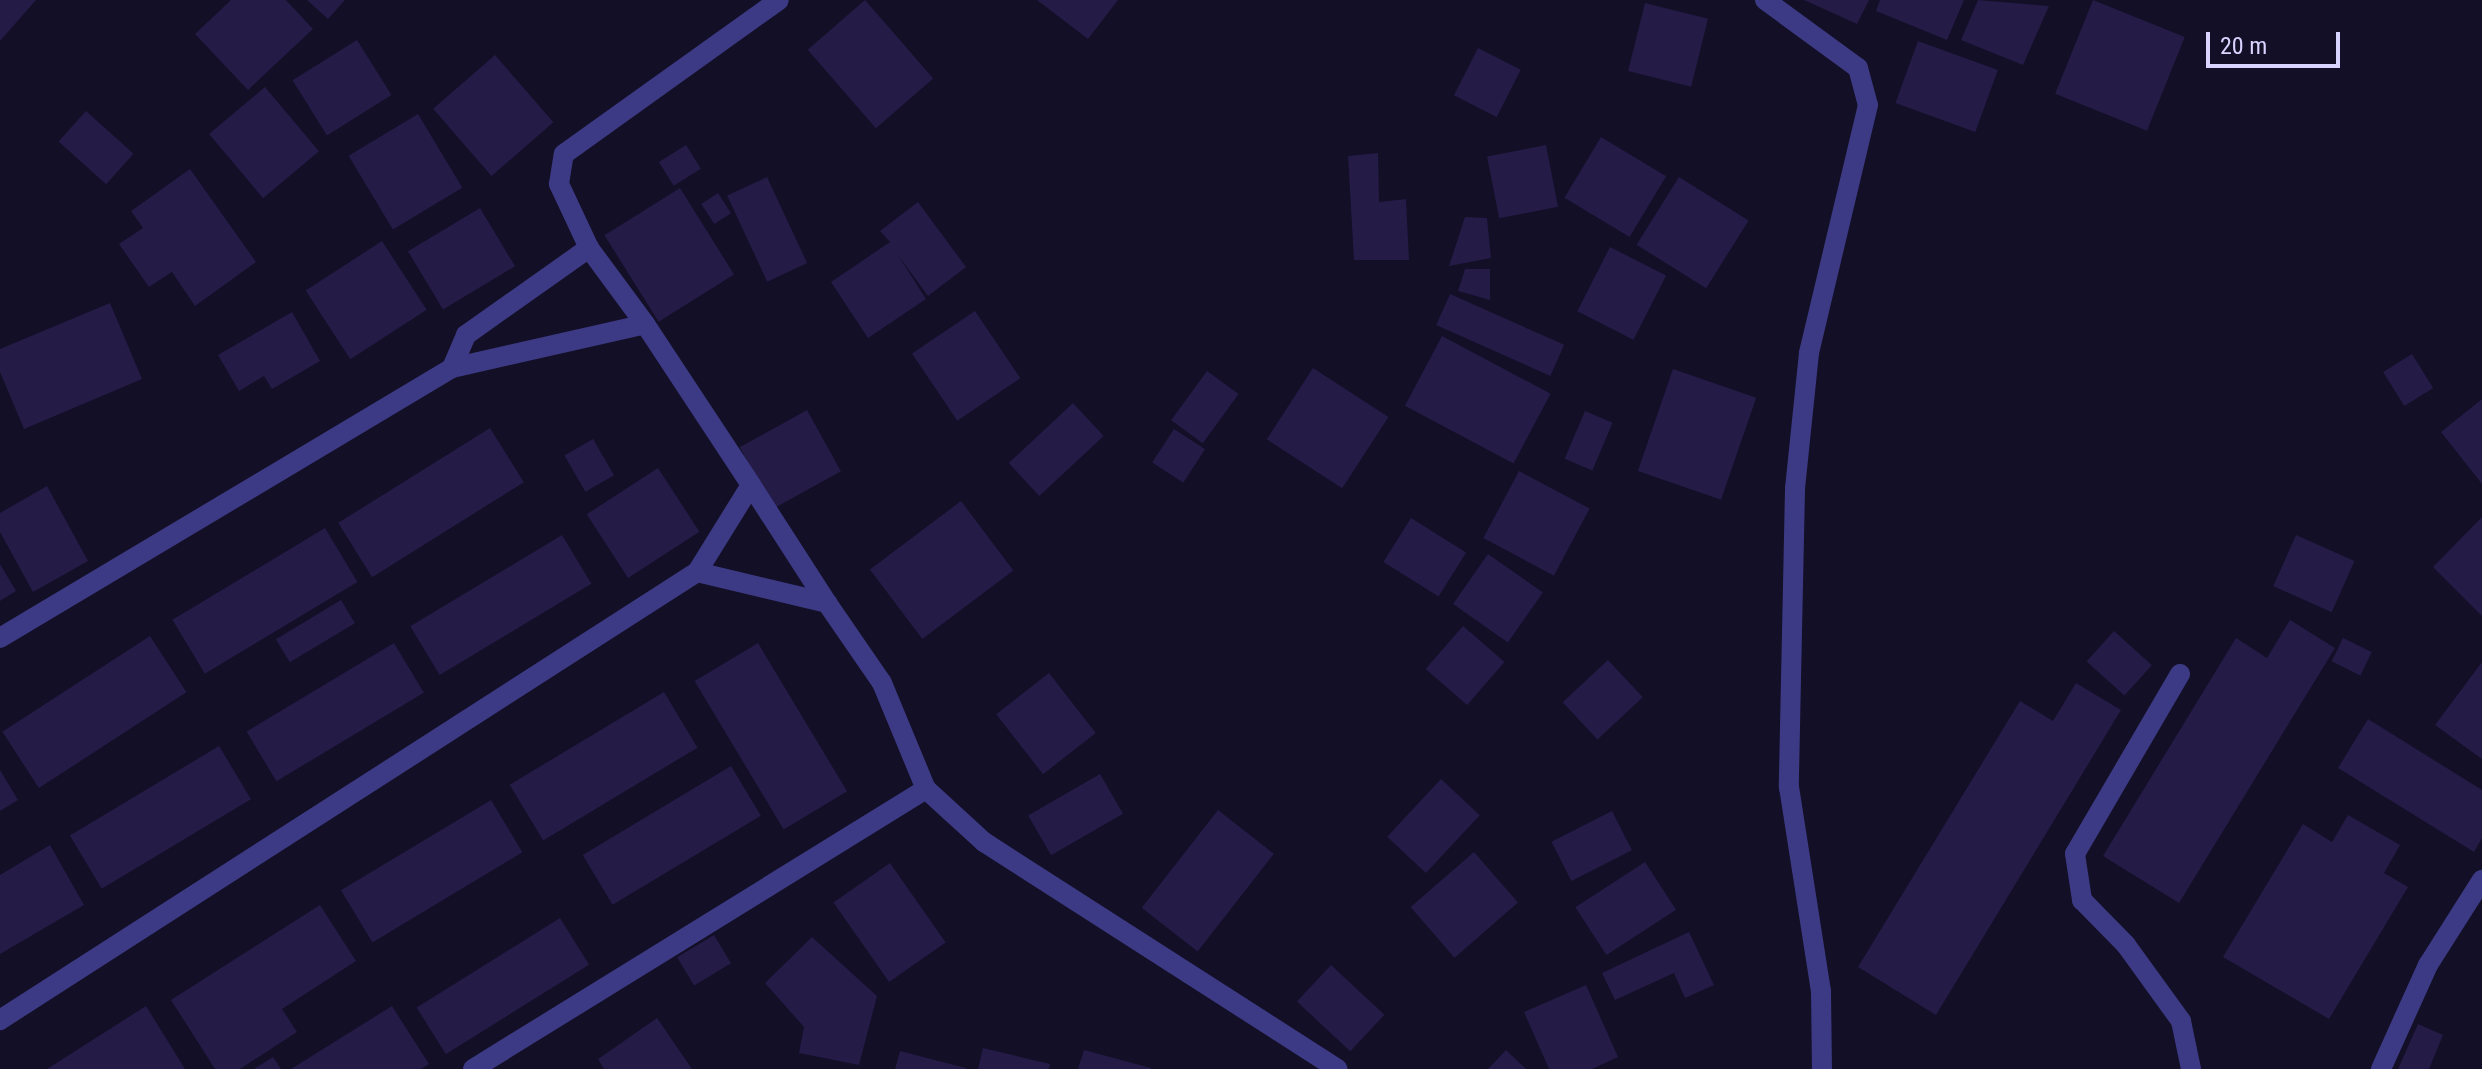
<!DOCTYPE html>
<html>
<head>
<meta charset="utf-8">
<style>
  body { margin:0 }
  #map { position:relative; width:2482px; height:1069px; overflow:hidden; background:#130f26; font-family:"Roboto Condensed",sans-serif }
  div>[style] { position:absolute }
  .building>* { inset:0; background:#241b47; transform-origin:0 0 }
  .minor>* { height:20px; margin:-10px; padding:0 10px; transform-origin:10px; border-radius:10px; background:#3d3a85 }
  span { translate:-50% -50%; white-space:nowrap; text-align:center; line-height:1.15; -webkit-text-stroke:6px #130f26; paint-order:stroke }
  .scale { position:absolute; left:2206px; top:32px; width:134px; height:36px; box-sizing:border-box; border:4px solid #d9d4ff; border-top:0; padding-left:10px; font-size:24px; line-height:28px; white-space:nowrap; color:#d9d4ff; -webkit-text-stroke:6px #130f26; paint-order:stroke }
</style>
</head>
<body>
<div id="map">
  <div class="building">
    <div style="clip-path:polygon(0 0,36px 0,0 41px)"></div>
    <div style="clip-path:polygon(231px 0,286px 0,313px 29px,248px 90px,195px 34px)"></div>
    <div style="clip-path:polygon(307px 0,345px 0,328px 19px)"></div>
    <div style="left:865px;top:0;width:104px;height:76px;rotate:49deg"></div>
    <div style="clip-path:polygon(1037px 0,1118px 0,1088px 39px)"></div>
    <div style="clip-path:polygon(1804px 0,1869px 0,1857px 24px)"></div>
    <div style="clip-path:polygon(1880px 0,1964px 0,1947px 40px,1876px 11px)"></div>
    <div style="clip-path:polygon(1978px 0,2049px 6px,2023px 65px,1961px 40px)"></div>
    <div style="left:2093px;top:0;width:99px;height:101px;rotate:22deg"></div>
    <div style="left:1645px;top:3px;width:65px;height:70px;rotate:14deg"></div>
    <div style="left:357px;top:40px;width:65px;height:76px;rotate:58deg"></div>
    <div style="left:1918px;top:41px;width:85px;height:66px;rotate:20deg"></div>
    <div style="left:1478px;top:48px;width:48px;height:53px;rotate:27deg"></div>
    <div style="left:495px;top:55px;width:89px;height:82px;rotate:49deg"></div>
    <div style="left:265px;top:87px;width:84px;height:73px;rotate:50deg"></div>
    <div style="left:86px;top:111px;width:64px;height:41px;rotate:42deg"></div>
    <div style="left:418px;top:114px;width:86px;height:81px;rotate:59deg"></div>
    <div style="left:1601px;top:137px;width:76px;height:71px;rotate:31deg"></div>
    <div style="left:686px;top:145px;width:28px;height:32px;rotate:58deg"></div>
    <div style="left:1546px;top:145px;width:63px;height:60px;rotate:79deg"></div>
    <div style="clip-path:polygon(1378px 153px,1379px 202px,1406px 199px,1409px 260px,1354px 260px,1348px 156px)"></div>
    <div style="clip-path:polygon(190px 169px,256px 262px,195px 306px,172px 272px,149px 287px,119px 244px,143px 228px,131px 211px)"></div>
    <div style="left:767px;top:177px;width:95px;height:44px;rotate:65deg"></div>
    <div style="left:1679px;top:177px;width:82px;height:80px;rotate:32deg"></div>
    <div style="left:680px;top:188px;width:102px;height:89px;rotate:58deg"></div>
    <div style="left:718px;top:193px;width:24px;height:20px;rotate:57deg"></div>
    <div style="clip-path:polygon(918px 202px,966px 267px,928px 296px,898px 255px,926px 299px,868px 338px,831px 282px,890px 242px,880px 231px)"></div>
    <div style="left:480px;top:208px;width:68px;height:84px;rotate:59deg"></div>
    <div style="clip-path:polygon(1465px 217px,1487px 218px,1491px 258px,1449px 266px)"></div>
    <div style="left:382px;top:241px;width:82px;height:91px;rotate:57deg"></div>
    <div style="left:1610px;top:247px;width:63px;height:72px;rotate:27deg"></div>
    <div style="clip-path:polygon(1465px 269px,1490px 269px,1490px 300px,1458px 291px)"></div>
    <div style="left:1450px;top:294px;width:125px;height:34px;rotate:24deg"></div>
    <div style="clip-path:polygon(110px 303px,142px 379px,24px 429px,0 372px,0 349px)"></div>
    <div style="left:975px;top:311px;width:81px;height:76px;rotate:56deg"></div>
    <div style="clip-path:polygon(292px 312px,320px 361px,272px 389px,264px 376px,239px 391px,218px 355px)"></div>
    <div style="left:1442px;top:336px;width:123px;height:79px;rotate:28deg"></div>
    <div style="left:2412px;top:354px;width:40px;height:34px;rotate:58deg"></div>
    <div style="left:1313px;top:368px;width:90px;height:85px;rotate:33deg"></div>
    <div style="left:1673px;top:369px;width:88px;height:108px;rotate:19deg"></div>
    <div style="left:1207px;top:371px;width:39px;height:61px;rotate:36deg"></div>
    <div style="clip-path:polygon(2482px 399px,2482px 484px,2441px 432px)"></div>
    <div style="left:1073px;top:403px;width:45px;height:88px;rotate:47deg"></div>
    <div style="left:807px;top:410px;width:70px;height:77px;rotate:61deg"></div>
    <div style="left:1585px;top:411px;width:30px;height:52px;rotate:23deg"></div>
    <div style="left:490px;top:428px;width:64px;height:179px;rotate:58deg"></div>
    <div style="left:1174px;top:429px;width:37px;height:40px;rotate:33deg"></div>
    <div style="left:593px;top:439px;width:42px;height:33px;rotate:60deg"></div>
    <div style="left:658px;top:468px;width:76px;height:85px;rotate:57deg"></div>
    <div style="left:1519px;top:471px;width:80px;height:76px;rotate:28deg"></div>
    <div style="clip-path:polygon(47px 486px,88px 561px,33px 592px,0 532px,0 513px)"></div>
    <div style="left:961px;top:501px;width:87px;height:114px;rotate:53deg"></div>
    <div style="clip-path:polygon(2482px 517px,2482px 616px,2433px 567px)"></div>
    <div style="left:1411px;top:518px;width:65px;height:52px;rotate:32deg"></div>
    <div style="left:325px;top:528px;width:63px;height:178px;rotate:59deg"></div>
    <div style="left:562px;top:535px;width:57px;height:177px;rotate:59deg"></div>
    <div style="left:2296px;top:535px;width:64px;height:56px;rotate:24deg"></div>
    <div style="left:1488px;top:554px;width:67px;height:61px;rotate:35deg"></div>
    <div style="clip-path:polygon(0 564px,16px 591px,0 601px)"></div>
    <div style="left:341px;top:600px;width:27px;height:76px;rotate:59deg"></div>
    <div style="clip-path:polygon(2290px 620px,2335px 648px,2179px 903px,2103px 856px,2236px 638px,2267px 658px)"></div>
    <div style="left:1463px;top:626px;width:55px;height:57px;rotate:41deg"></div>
    <div style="left:2114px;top:631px;width:51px;height:41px;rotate:42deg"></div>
    <div style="left:150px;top:636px;width:67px;height:176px;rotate:57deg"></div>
    <div style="left:2343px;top:638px;width:32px;height:26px;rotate:26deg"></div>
    <div style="left:394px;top:643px;width:58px;height:172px;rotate:59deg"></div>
    <div style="left:758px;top:643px;width:173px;height:74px;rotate:59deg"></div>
    <div style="left:1608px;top:660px;width:51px;height:62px;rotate:47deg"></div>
    <div style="clip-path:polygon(2482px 662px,2482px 759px,2435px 725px)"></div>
    <div style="left:1049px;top:673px;width:76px;height:67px;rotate:52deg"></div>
    <div style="clip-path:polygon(2076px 683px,2121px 710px,1936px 1015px,1858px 967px,2020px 701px,2053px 721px)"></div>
    <div style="left:664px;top:692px;width:65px;height:180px;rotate:59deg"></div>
    <div style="clip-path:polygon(2368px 719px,2482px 790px,2482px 838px,2474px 852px,2338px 768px)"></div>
    <div style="left:219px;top:746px;width:62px;height:174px;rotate:59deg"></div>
    <div style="left:731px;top:766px;width:58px;height:173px;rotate:59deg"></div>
    <div style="clip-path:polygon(0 770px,18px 800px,0 811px)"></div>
    <div style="left:1100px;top:774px;width:46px;height:83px;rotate:60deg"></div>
    <div style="left:1441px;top:779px;width:53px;height:79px;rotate:43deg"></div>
    <div style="left:491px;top:800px;width:61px;height:175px;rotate:59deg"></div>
    <div style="left:1218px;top:810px;width:71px;height:124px;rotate:38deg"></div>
    <div style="left:1612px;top:811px;width:44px;height:68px;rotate:63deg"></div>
    <div style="clip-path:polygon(2348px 815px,2400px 845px,2384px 873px,2408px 887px,2329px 1019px,2223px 957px,2303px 824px,2332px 842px)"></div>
    <div style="clip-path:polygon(50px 845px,84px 905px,0 954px,0 875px)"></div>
    <div style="left:1474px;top:852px;width:67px;height:84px;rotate:49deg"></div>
    <div style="left:1645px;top:862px;width:57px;height:83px;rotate:57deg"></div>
    <div style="left:890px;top:863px;width:97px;height:69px;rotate:55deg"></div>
    <div style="clip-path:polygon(320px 905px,356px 961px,282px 1009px,297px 1032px,240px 1069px,215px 1069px,171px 1000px)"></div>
    <div style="left:560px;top:918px;width:55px;height:169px;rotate:58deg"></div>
    <div style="clip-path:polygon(1689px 932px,1714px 985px,1685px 998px,1674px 973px,1615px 1000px,1602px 973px)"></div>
    <div style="left:714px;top:935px;width:33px;height:43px;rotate:59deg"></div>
    <div style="clip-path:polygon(812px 937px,877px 996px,859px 1065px,799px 1053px,804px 1027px,765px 983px)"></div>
    <div style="left:1331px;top:965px;width:73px;height:50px;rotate:43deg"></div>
    <div style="clip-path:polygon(1586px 985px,1618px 1057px,1592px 1069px,1549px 1069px,1524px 1012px)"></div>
    <div style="clip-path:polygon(146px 1006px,185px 1069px,47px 1069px)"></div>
    <div style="clip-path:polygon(392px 1006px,429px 1064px,421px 1069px,291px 1069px)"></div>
    <div style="clip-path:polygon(657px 1018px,692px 1069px,604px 1069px,598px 1059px)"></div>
    <div style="clip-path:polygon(2418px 1024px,2443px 1035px,2429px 1069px,2398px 1069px)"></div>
    <div style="clip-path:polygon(983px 1048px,1050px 1064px,1049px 1069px,978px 1069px)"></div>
    <div style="clip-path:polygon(1084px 1050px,1151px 1068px,1151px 1069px,1078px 1069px)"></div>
    <div style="clip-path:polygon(1506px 1050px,1526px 1069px,1488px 1069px)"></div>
    <div style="clip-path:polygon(900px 1051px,966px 1068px,966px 1069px,895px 1069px)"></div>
    <div style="clip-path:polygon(273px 1057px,281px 1069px,254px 1069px)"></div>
  </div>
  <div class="minor">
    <div style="left:1765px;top:0;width:115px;rotate:36.2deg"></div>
    <div style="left:1858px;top:68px;width:38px;rotate:75deg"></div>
    <div style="left:1868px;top:105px;width:255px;rotate:103.4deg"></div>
    <div style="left:1809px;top:353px;width:137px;rotate:95.9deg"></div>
    <div style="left:1795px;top:489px;width:298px;rotate:91.2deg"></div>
    <div style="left:1789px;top:787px;width:206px;rotate:81.1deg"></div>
    <div style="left:1821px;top:991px;width:78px;rotate:89.3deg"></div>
    <div style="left:645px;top:324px;width:94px;rotate:-126.4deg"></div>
    <div style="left:589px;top:248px;width:71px;rotate:-115.1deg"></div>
    <div style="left:559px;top:184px;width:30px;rotate:-81deg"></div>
    <div style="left:564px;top:154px;width:264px;rotate:-35.6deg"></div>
    <div style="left:452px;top:368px;width:36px;rotate:-67deg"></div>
    <div style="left:466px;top:335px;width:151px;rotate:-35.3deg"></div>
    <div style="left:751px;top:485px;width:140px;rotate:57.2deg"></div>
    <div style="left:697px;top:572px;width:134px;rotate:13.4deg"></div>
    <div style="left:827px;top:603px;width:97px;rotate:55.5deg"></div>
    <div style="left:882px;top:683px;width:115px;rotate:67.5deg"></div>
    <div style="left:926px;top:789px;width:79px;rotate:42.4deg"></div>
    <div style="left:984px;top:842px;width:420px;rotate:32.7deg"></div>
    <div style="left:0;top:638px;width:527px;rotate:-30.85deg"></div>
    <div style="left:452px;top:368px;width:198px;rotate:-12.8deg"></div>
    <div style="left:645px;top:324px;width:193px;rotate:56.6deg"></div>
    <div style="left:751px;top:485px;width:102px;rotate:121.8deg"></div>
    <div style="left:697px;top:572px;width:829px;rotate:147.27deg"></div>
    <div style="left:2180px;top:674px;width:208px;rotate:120.3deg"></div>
    <div style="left:2075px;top:854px;width:47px;rotate:81.3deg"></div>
    <div style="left:2082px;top:900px;width:63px;rotate:45.6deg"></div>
    <div style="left:2126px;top:945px;width:94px;rotate:54.1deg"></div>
    <div style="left:2181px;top:1021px;width:49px;rotate:78.2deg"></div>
    <div style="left:473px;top:1069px;width:533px;rotate:-31.72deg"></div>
    <div style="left:2381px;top:1069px;width:114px;rotate:-65.7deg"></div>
    <div style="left:2428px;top:965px;width:101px;rotate:-57.6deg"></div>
  </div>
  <div class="scale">20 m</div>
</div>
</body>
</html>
